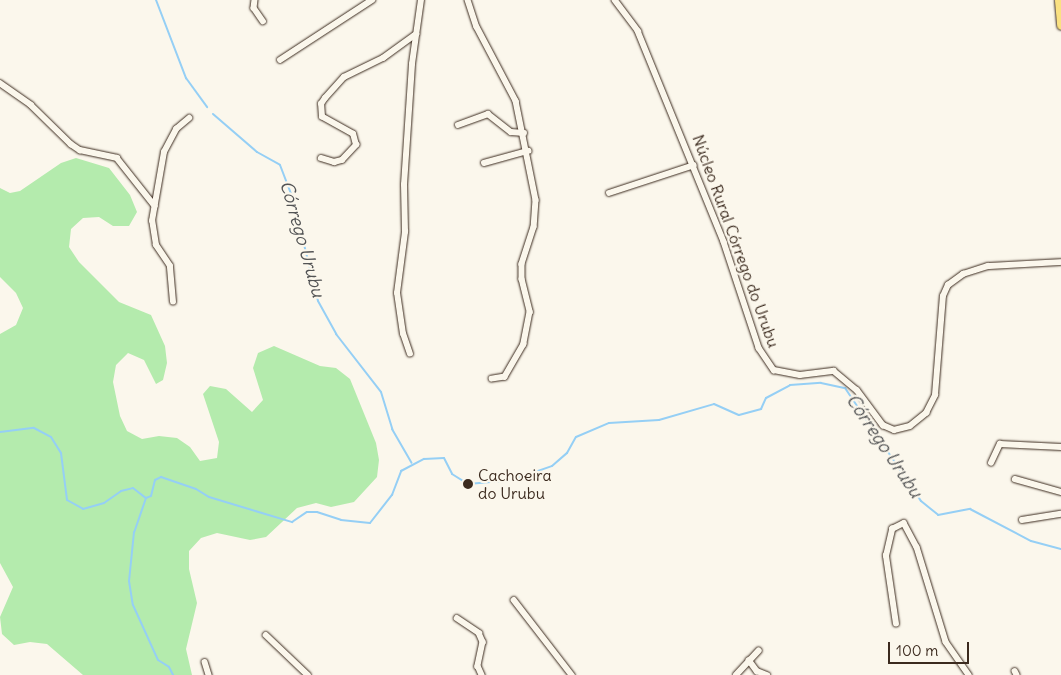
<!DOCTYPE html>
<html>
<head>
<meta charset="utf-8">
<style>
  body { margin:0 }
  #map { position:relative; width:1061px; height:675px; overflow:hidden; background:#fbf7ec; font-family:Delius,sans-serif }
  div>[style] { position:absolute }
  .green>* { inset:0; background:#b4ebad }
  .stream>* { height:2px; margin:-1px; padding:0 1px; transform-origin:1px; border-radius:1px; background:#95cff5 }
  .roads { filter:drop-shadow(0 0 1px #3b2a1e) drop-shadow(0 0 1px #3b2a1e) }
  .street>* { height:5.5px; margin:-2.75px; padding:0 2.75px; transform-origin:2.75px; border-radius:2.75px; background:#fbf7ec }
  .primary>* { height:9px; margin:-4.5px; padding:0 4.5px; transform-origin:4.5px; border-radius:4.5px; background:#fae181 }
  .dots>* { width:14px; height:14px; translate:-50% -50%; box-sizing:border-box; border:2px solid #fbf7ec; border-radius:50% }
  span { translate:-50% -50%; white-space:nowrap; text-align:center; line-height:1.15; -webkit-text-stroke:4.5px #fbf7ec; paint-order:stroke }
  .street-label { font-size:16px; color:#3b2a1e }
  .poi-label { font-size:16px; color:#3b2a1e }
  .left { translate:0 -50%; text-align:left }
  .water-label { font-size:18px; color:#525354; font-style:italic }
  .scale { position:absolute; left:888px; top:642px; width:81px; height:22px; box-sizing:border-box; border:2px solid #3b2a1e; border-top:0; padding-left:6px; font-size:15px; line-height:18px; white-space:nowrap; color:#3b2a1e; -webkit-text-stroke:4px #fbf7ec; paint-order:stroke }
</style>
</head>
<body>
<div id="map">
  <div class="green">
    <div style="clip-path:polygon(76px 158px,109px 168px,130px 195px,137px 212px,129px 226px,113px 226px,99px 217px,83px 218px,71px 229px,69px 247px,79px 262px,119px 302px,151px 315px,165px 346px,167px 363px,163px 380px,156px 384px,144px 360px,128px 353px,116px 365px,113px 382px,120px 416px,127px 431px,142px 439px,159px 436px,177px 438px,190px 447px,200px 461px,217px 458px,219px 442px,203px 394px,210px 386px,226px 389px,252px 412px,263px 400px,253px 368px,258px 353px,274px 346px,320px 366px,336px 368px,350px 379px,376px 443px,379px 460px,377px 477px,354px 502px,331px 507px,316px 503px,297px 508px,266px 537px,250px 540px,217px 533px,201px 538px,189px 551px,189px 569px,197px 603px,186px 649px,192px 675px,83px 675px,47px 644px,30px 642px,14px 645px,2px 634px,0 617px,13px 587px,0 563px,0 334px,16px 325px,23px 308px,16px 293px,0 277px,0 188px,10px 193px,20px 191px,61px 163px)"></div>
  </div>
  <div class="stream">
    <div style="left:156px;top:0;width:84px;rotate:69deg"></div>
    <div style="left:186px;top:78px;width:36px;rotate:54deg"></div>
    <div style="left:213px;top:114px;width:58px;rotate:40.8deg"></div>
    <div style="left:257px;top:152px;width:26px;rotate:29deg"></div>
    <div style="left:280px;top:165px;width:33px;rotate:69deg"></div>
    <div style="left:292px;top:196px;width:108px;rotate:76.1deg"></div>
    <div style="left:318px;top:301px;width:38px;rotate:61deg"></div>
    <div style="left:336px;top:334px;width:73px;rotate:52.2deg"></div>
    <div style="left:381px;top:392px;width:39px;rotate:73deg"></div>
    <div style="left:392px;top:429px;width:39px;rotate:60deg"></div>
    <div style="left:0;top:432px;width:34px;rotate:-7deg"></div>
    <div style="left:34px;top:428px;width:19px;rotate:28deg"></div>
    <div style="left:51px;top:437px;width:19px;rotate:58deg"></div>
    <div style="left:61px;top:453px;width:47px;rotate:82.7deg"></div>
    <div style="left:67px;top:500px;width:18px;rotate:29deg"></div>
    <div style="left:83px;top:509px;width:22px;rotate:-16deg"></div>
    <div style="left:104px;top:503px;width:21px;rotate:-35deg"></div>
    <div style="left:121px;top:491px;width:12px;rotate:-14deg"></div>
    <div style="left:133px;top:488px;width:16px;rotate:38deg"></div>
    <div style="left:146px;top:498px;width:5px;rotate:-22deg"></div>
    <div style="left:151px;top:496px;width:16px;rotate:-76deg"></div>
    <div style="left:155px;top:480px;width:7px;rotate:-27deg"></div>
    <div style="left:161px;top:477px;width:37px;rotate:19deg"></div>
    <div style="left:196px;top:489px;width:15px;rotate:32deg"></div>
    <div style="left:209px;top:497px;width:87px;rotate:16.8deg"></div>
    <div style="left:292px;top:522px;width:18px;rotate:-34deg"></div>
    <div style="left:307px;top:512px;width:10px"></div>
    <div style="left:317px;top:512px;width:25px;rotate:18deg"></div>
    <div style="left:341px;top:520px;width:29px;rotate:6deg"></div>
    <div style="left:370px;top:523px;width:36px;rotate:-52deg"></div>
    <div style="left:392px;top:495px;width:26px;rotate:-69deg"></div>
    <div style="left:401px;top:471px;width:26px;rotate:-28deg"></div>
    <div style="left:424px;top:459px;width:20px;rotate:-3deg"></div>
    <div style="left:444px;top:458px;width:18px;rotate:63deg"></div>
    <div style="left:452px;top:474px;width:19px;rotate:32deg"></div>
    <div style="left:468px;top:484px;width:44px;rotate:-5.2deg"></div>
    <div style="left:512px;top:480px;width:42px;rotate:-19.3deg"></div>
    <div style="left:552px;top:466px;width:20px;rotate:-41deg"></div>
    <div style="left:567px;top:453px;width:18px;rotate:-61deg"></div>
    <div style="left:576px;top:437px;width:36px;rotate:-23deg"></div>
    <div style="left:609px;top:423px;width:50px;rotate:-3.4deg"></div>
    <div style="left:659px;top:420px;width:57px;rotate:-16.2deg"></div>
    <div style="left:714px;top:404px;width:27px;rotate:24deg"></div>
    <div style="left:739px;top:415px;width:23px;rotate:-15deg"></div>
    <div style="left:761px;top:409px;width:12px;rotate:-66deg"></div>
    <div style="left:766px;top:398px;width:27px;rotate:-28deg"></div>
    <div style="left:790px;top:385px;width:31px;rotate:-4deg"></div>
    <div style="left:821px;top:383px;width:25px;rotate:12deg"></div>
    <div style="left:845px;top:388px;width:136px;rotate:56.1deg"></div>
    <div style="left:921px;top:501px;width:22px;rotate:39deg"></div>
    <div style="left:938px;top:515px;width:33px;rotate:-11deg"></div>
    <div style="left:970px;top:509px;width:69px;rotate:27.7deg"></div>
    <div style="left:1031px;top:541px;width:31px;rotate:15deg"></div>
    <div style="left:146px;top:498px;width:36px;rotate:109deg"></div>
    <div style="left:134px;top:532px;width:49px;rotate:95.8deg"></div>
    <div style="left:129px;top:581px;width:24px;rotate:81deg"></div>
    <div style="left:133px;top:605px;width:60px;rotate:65.6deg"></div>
    <div style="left:158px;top:660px;width:13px;rotate:32deg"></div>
    <div style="left:169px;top:667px;width:9px;rotate:63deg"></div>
  </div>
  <div class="roads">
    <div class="street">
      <div style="left:255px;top:0;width:8px;rotate:97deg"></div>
      <div style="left:254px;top:8px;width:16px;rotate:55deg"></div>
      <div style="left:468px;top:0;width:28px;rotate:72deg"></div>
      <div style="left:477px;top:27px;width:84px;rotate:62.2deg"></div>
      <div style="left:516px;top:101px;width:101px;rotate:78.6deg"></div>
      <div style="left:536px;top:200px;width:27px;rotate:94deg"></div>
      <div style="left:534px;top:227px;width:39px;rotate:108deg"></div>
      <div style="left:522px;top:264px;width:15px;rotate:90deg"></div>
      <div style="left:522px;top:279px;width:34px;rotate:76deg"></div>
      <div style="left:530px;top:312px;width:33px;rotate:101deg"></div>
      <div style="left:524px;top:344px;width:38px;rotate:120deg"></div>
      <div style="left:505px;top:377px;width:13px;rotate:171deg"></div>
      <div style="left:615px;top:0;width:39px;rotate:53deg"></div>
      <div style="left:638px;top:31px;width:228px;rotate:67.8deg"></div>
      <div style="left:724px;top:242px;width:112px;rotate:71.7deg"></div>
      <div style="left:759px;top:348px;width:27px;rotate:56deg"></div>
      <div style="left:774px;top:370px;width:26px;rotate:11deg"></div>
      <div style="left:800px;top:375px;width:34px;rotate:-7deg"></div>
      <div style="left:834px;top:371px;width:30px;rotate:40deg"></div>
      <div style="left:857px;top:390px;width:44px;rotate:53.4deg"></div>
      <div style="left:883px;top:425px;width:12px;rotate:24deg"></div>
      <div style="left:894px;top:430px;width:16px;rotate:-14deg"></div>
      <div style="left:910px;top:426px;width:21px;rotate:-39deg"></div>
      <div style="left:926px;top:413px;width:20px;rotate:-63deg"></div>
      <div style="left:935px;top:395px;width:99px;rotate:-85.4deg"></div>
      <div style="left:943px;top:296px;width:12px;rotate:-66deg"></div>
      <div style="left:948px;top:285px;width:19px;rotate:-36deg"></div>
      <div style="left:963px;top:274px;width:26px;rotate:-18deg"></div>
      <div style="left:988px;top:266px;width:73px;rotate:-3.1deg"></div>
      <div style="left:280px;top:60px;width:110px;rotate:-33.1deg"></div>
      <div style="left:0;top:83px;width:38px;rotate:35deg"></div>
      <div style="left:31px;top:105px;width:56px;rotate:44.3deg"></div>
      <div style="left:71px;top:144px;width:11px;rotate:34deg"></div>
      <div style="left:80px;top:150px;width:38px;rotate:12deg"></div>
      <div style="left:117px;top:158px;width:61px;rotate:51.6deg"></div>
      <div style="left:458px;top:125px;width:32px;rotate:-20deg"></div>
      <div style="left:488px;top:114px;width:29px;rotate:38deg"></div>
      <div style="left:511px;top:132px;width:13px;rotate:4deg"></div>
      <div style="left:321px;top:158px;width:14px;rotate:17deg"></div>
      <div style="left:334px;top:162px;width:8px;rotate:-14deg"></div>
      <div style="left:342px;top:160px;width:21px;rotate:-47deg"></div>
      <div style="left:356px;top:145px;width:11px;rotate:-105deg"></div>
      <div style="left:353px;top:134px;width:35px;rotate:-151deg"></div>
      <div style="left:322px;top:117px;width:13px;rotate:-94deg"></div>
      <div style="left:321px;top:104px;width:7px;rotate:-56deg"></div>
      <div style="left:325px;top:98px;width:28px;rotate:-48deg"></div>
      <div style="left:344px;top:77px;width:43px;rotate:-26deg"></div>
      <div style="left:383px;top:58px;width:41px;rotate:-36deg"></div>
      <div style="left:484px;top:163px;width:46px;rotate:-15.3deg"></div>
      <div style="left:609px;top:193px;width:89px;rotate:-18.2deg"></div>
      <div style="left:173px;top:302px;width:36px;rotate:-95deg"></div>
      <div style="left:170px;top:266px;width:25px;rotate:-124deg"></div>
      <div style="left:156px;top:245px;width:24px;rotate:-99deg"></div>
      <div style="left:152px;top:221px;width:70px;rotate:-80.1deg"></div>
      <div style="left:164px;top:152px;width:26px;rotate:-62deg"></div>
      <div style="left:176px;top:129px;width:17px;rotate:-40deg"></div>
      <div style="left:410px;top:354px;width:21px;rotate:-109deg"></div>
      <div style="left:403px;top:334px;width:41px;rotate:-98.3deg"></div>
      <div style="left:397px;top:293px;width:62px;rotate:-82.5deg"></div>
      <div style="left:405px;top:232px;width:47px;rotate:-91.2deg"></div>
      <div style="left:404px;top:185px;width:121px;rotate:-86.2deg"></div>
      <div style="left:412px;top:64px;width:65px;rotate:-82deg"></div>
      <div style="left:991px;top:463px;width:21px;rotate:-65deg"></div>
      <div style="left:1000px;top:444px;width:61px;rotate:2.8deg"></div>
      <div style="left:1015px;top:479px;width:48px;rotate:15.8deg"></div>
      <div style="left:1022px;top:520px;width:39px;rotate:-9deg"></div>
      <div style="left:514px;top:600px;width:95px;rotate:52.3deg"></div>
      <div style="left:457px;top:618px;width:27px;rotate:34deg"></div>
      <div style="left:479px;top:633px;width:10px;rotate:66deg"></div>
      <div style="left:483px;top:642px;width:25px;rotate:102deg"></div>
      <div style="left:478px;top:666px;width:10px;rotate:66deg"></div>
      <div style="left:896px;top:624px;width:69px;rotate:-98.4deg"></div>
      <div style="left:886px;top:556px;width:28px;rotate:-77deg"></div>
      <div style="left:892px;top:529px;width:13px;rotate:-27deg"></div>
      <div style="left:904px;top:523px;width:27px;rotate:62deg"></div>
      <div style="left:917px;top:547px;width:99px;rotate:73deg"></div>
      <div style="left:946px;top:642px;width:40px;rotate:55.1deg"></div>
      <div style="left:266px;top:635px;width:58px;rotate:43.6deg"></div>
      <div style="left:749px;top:660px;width:14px;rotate:54deg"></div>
      <div style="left:757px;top:671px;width:11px;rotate:22deg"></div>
      <div style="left:205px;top:662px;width:14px;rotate:73deg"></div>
      <div style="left:1015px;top:671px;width:4px;rotate:63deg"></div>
      <div style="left:736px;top:675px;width:33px;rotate:-47deg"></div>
    </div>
    <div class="primary">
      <div style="left:1059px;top:0;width:25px;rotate:85deg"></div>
    </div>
  </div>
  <div class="dots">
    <div style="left:468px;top:484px;background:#3b2a1e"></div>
  </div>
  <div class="street-label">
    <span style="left:736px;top:241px;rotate:70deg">Núcleo Rural Córrego do Urubu</span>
  </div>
  <div class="poi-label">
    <span class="left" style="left:478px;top:484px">Cachoeira<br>do Urubu</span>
  </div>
  <div class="water-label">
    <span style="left:302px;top:239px;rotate:74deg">Córrego Urubu</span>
    <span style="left:884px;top:446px;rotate:56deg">Córrego Urubu</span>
  </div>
  <div class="scale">100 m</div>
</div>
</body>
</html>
